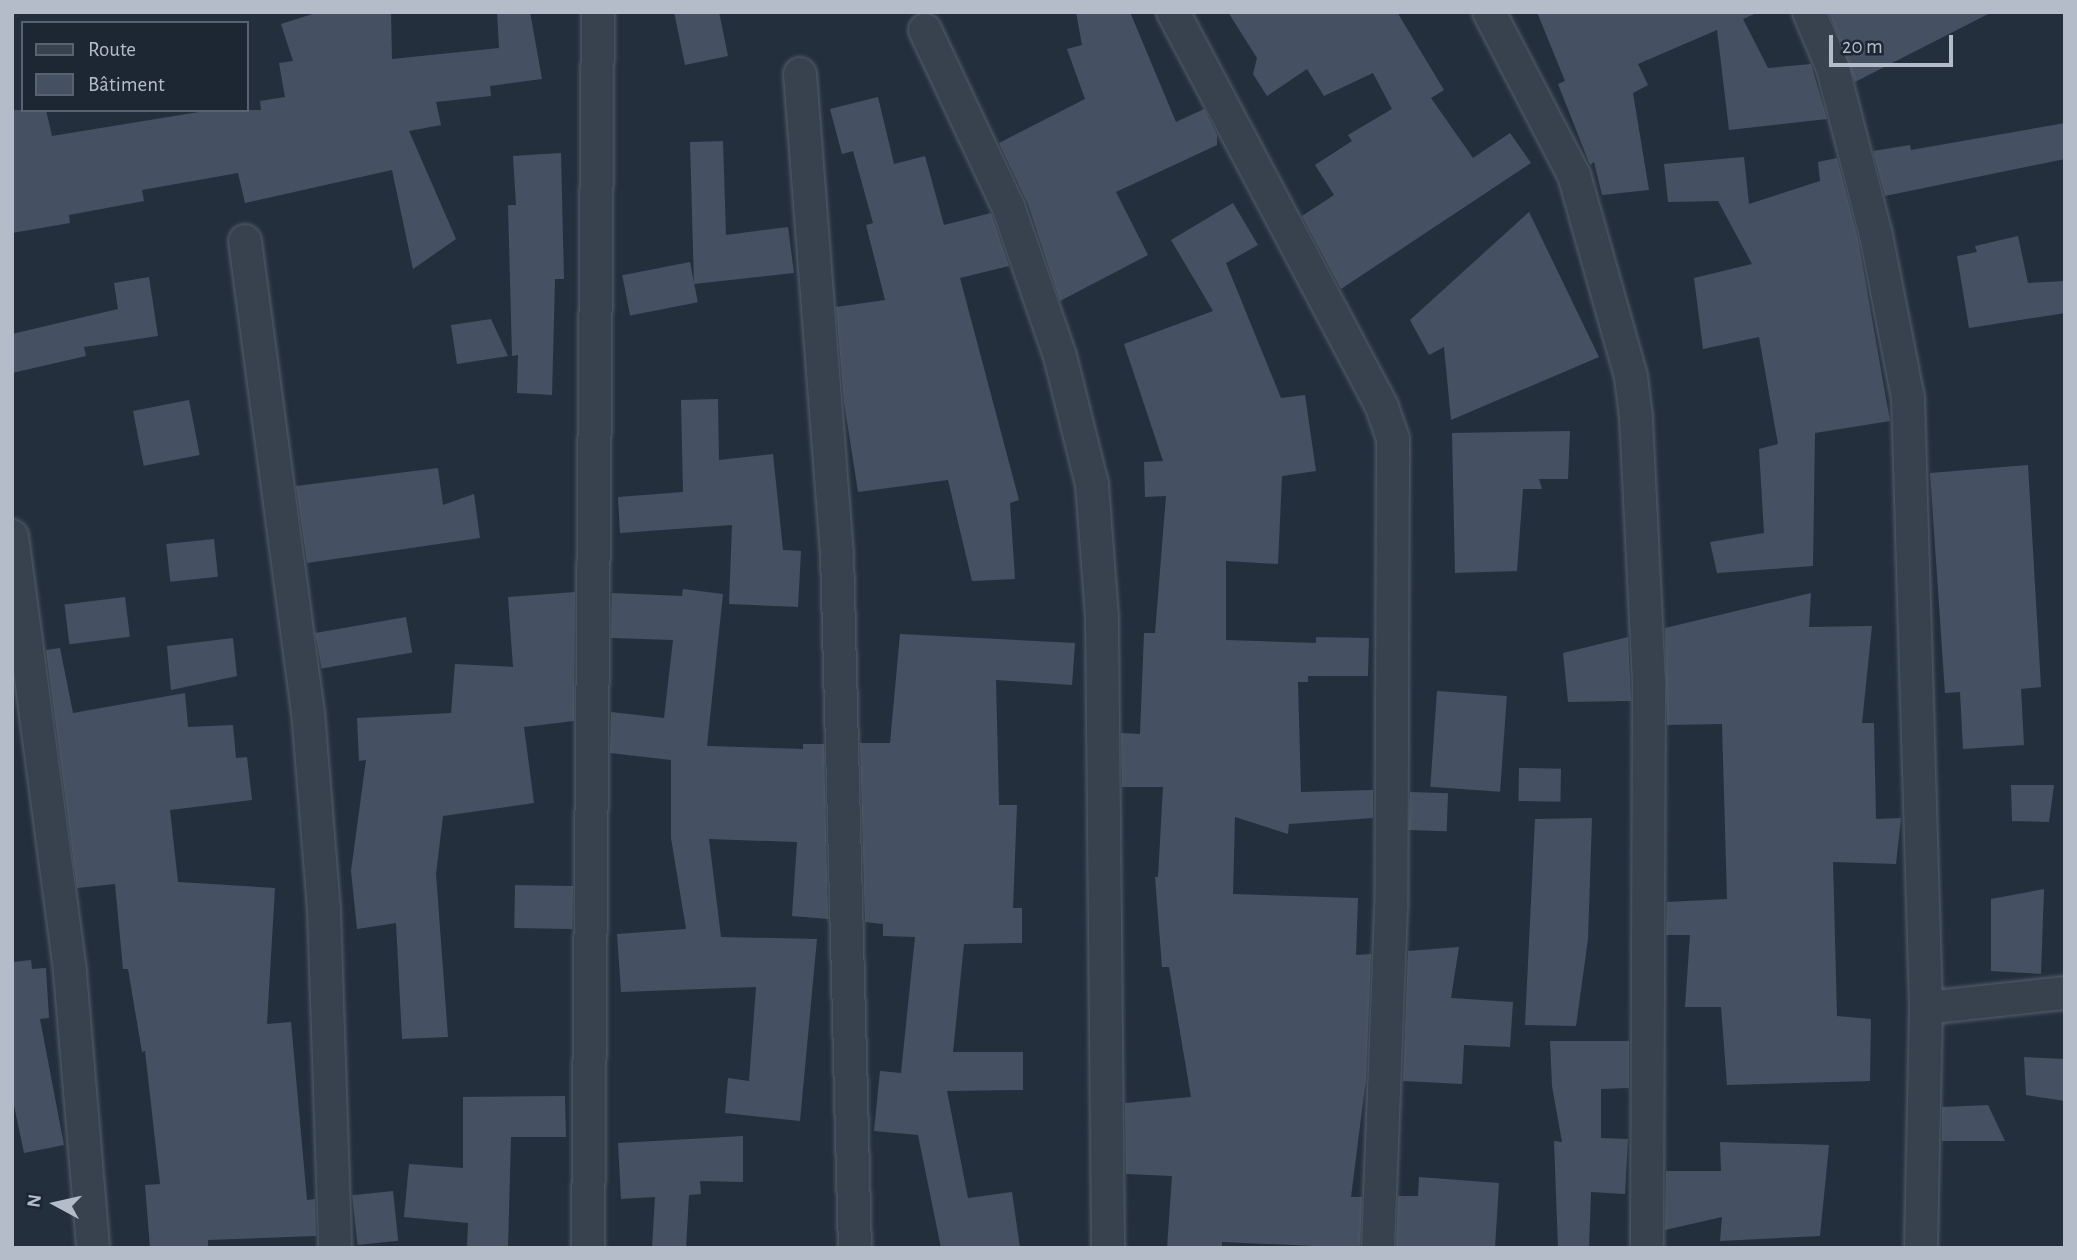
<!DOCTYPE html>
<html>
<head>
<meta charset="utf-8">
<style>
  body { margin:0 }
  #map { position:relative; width:2077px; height:1260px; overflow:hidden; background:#242f3e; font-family:"Alegreya Sans",sans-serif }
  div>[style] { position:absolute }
  .building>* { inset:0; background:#455162; transform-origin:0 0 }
  .roads { filter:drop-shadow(0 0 2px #565f6c) drop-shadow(0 0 2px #565f6c) }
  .street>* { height:32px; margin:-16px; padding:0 16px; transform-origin:16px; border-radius:16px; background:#38414e }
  span { translate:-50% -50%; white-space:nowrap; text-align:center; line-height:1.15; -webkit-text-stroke:5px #1d2633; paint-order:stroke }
  .frame { position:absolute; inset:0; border:14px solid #b4bcc9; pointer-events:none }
  .legend { position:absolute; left:21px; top:21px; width:228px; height:91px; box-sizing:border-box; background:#1d2633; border:2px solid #59626f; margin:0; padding:9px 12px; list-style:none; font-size:21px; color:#b4bcc9 }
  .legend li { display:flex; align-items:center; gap:14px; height:35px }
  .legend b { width:35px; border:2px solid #59626f }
  .north { position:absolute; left:21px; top:1169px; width:70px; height:70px; -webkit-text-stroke:5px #1d2633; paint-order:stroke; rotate:278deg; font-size:19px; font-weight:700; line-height:28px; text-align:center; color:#b4bcc9 }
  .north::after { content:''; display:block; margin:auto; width:24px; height:32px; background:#b4bcc9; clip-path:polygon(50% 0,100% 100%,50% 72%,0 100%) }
  .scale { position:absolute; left:1829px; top:35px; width:124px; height:32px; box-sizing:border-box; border:4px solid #b4bcc9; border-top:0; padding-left:9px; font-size:21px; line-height:24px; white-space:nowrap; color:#b4bcc9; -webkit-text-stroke:5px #1d2633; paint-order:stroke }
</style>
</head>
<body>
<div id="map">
  <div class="building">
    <div style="clip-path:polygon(319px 12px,391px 12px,392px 59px,499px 48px,497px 12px,530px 12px,542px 79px,490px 86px,491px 96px,436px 102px,441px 125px,409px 131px,456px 239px,413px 269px,392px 170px,245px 203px,238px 173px,142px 190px,144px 201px,69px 215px,70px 223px,12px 233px,12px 110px,46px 110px,52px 136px,211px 110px,261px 110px,260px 101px,285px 97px,279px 63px,293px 61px,281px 24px)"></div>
    <div style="clip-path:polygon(674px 12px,719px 12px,728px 56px,685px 65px)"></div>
    <div style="clip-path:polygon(1076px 12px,1130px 12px,1176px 122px,1204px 109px,1217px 135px,1217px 145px,1116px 192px,1148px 255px,1060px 301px,1028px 204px,999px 143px,1085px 99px,1067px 49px,1082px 45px)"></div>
    <div style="clip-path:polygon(1228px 12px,1397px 12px,1444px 90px,1431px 98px,1473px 158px,1510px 133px,1531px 163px,1341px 289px,1302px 216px,1334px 195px,1315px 165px,1352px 141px,1348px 135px,1392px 109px,1373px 73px,1324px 96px,1307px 69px,1267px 96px,1253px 74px,1257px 58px)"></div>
    <div style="clip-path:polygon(1537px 12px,1759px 12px,1743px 19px,1768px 68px,1811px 64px,1827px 119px,1729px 130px,1717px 30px,1638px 64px,1648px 85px,1633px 93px,1649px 190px,1602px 195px,1594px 162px,1590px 165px,1558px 84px,1565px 81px)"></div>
    <div style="clip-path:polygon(1829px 12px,1992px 12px,1855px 82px)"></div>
    <div style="clip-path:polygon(878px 97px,894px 164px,925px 156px,944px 225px,991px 213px,1009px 266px,960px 278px,1019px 500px,1010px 503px,1015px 579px,972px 581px,948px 480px,858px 492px,844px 402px,836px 307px,885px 300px,866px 225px,873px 223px,853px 151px,842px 154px,830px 109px)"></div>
    <div style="clip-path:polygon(2065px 123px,2065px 159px,1885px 196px,1873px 151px,1910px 145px,1911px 150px)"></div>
    <div style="clip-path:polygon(723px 141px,726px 235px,788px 227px,794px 273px,694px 284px,690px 142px)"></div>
    <div style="clip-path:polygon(561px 153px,564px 279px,555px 279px,552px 395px,517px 393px,518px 355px,512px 356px,508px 205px,516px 205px,513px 156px)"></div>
    <div style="clip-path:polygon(1744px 157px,1749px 204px,1820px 181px,1818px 162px,1837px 158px,1858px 239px,1890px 421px,1815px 433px,1813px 566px,1717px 573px,1710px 542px,1764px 533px,1759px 449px,1778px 444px,1759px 337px,1703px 349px,1694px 278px,1752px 264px,1718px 201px,1668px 202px,1664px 164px)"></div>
    <div style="clip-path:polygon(1233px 203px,1258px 245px,1226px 263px,1281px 398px,1305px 395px,1316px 471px,1282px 476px,1278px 564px,1226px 561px,1226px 640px,1316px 643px,1316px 637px,1369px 638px,1368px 676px,1308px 676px,1308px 682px,1298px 682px,1301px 792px,1373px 790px,1373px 818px,1289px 824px,1288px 834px,1235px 817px,1233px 894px,1358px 898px,1356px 955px,1371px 954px,1366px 1079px,1351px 1197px,1362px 1197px,1360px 1248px,1222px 1242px,1222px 1248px,1167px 1248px,1172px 1176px,1126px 1174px,1125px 1103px,1191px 1097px,1169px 967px,1162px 967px,1155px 877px,1158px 877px,1163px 787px,1122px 787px,1121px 733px,1140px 734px,1144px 633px,1155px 633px,1166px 496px,1145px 497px,1144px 462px,1163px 461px,1124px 344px,1213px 311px,1171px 240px)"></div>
    <div style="clip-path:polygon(1529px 212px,1599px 357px,1451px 420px,1444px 347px,1429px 355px,1410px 320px)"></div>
    <div style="clip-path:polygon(2018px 236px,2028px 283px,2065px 281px,2065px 313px,1969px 328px,1957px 256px,1977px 252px,1975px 246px)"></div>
    <div style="left:690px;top:262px;width:41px;height:69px;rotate:79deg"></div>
    <div style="clip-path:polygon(149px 277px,158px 336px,84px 347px,86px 356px,12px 373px,12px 334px,118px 309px,114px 283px)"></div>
    <div style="clip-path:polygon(491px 319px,508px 356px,457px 364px,451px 325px)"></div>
    <div style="clip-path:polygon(718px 399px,719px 460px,773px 454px,783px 550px,801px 551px,798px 607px,729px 604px,732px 525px,620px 533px,618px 497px,683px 492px,681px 400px)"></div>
    <div style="left:189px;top:400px;width:56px;height:57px;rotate:79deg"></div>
    <div style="clip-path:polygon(1570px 431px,1568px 479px,1539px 479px,1542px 489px,1523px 489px,1517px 571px,1455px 573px,1452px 433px)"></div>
    <div style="clip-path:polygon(2028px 465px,2041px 687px,2021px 689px,2024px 745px,1963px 749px,1960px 692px,1945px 693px,1930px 473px)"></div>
    <div style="clip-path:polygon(438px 468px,443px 505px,474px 494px,480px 538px,307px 563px,296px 486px)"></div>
    <div style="left:214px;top:539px;width:38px;height:48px;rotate:84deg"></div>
    <div style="clip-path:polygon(683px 589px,723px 594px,707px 746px,803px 749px,803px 744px,824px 744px,828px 919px,792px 916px,797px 842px,709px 839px,721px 937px,817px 939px,800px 1121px,725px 1113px,728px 1078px,749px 1081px,756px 987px,621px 992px,617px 934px,686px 929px,671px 838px,671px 760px,610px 753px,611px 712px,664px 718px,673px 640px,611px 638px,612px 593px,682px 596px)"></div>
    <div style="clip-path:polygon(575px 592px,574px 721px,524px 727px,534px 803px,443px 816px,436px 874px,448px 1037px,402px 1039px,396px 923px,357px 929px,351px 871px,366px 760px,359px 761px,357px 718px,451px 713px,455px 664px,513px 667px,508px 597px)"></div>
    <div style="clip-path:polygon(1811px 593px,1809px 627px,1872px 626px,1862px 723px,1874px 723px,1876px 819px,1901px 818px,1896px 864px,1833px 862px,1837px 1016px,1871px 1019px,1870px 1081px,1727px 1085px,1721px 1007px,1685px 1007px,1690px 935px,1666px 935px,1667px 902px,1727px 899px,1722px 724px,1667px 725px,1665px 628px)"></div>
    <div style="left:125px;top:597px;width:40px;height:61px;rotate:83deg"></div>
    <div style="left:406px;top:617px;width:36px;height:92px;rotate:80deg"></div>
    <div style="clip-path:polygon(900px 634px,1075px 643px,1072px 685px,996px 680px,999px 805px,1017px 805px,1013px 908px,1022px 908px,1022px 943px,964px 944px,953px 1052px,1023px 1052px,1023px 1090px,947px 1091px,968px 1198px,1012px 1192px,1020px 1248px,941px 1248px,918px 1135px,874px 1131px,880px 1071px,901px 1073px,915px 937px,883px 936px,883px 924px,865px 922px,860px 743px,890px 743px)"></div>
    <div style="clip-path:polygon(1628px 637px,1631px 701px,1568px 702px,1563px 653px)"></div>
    <div style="clip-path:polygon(233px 638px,237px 676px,171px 690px,167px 646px)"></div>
    <div style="clip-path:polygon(60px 648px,73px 713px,185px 693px,188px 727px,233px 725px,236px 758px,247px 757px,252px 800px,170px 810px,178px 882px,275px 888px,267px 1024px,291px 1022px,307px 1200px,315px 1199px,316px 1236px,208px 1240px,208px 1248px,150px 1248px,145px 1185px,160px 1184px,145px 1051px,142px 1052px,128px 969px,123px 969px,115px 884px,77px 888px,46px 650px)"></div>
    <div style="left:1437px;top:691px;width:70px;height:96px;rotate:4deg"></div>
    <div style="left:1519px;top:768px;width:42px;height:33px;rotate:1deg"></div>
    <div style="clip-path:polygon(2011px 785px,2054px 785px,2049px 822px,2012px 821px)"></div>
    <div style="left:1410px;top:792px;width:38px;height:38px;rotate:2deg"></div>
    <div style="clip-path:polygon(1592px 818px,1588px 939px,1576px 1026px,1525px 1025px,1535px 819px)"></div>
    <div style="left:573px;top:886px;width:43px;height:58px;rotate:91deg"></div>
    <div style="clip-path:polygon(2044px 889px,2041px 974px,1991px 971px,1991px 899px)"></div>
    <div style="clip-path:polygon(1459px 947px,1451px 998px,1513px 1002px,1510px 1047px,1464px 1045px,1462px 1084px,1403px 1081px,1408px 951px)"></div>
    <div style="clip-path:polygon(31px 960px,32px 969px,46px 968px,49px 1018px,40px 1019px,64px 1145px,24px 1153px,12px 1096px,12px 962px)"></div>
    <div style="clip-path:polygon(1550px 1041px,1629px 1041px,1629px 1088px,1601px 1089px,1601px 1138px,1628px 1139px,1625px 1194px,1591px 1192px,1589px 1248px,1558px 1248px,1554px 1141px,1562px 1142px,1552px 1086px)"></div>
    <div style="clip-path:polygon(2024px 1057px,2065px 1059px,2065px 1101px,2026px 1095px)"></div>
    <div style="clip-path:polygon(565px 1096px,566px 1137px,511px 1137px,508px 1248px,467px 1248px,468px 1223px,404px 1217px,409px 1164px,463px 1168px,463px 1097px)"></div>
    <div style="clip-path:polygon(1988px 1105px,2005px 1141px,1942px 1141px,1942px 1107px)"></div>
    <div style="clip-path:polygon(743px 1136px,743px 1182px,700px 1181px,701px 1194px,689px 1195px,686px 1248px,652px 1248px,655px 1197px,621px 1199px,618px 1143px)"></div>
    <div style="clip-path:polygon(1720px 1142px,1829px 1145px,1820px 1236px,1720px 1241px,1722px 1217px,1665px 1230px,1666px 1171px,1721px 1171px)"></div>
    <div style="clip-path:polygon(1419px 1177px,1499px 1183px,1495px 1248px,1396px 1248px,1398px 1196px,1418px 1196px)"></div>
    <div style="left:393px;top:1191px;width:50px;height:41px;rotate:84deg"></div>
  </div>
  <div class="roads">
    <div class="street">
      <div style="left:1173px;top:12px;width:447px;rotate:62.1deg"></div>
      <div style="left:1382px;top:407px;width:34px;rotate:71deg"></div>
      <div style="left:1393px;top:439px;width:470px;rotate:90.2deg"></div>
      <div style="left:1391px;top:909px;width:339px;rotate:92.2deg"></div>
      <div style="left:1489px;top:12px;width:184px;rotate:62.5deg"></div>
      <div style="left:1574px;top:175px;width:210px;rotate:74.2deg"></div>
      <div style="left:1631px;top:377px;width:40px;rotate:82.9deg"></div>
      <div style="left:1636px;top:417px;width:266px;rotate:87.2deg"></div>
      <div style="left:1649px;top:683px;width:565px;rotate:90.2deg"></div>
      <div style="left:1809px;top:12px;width:62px;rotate:67.2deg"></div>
      <div style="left:1833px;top:69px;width:171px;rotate:75.5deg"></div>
      <div style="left:1876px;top:235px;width:166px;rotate:78.9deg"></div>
      <div style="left:1908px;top:398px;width:610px;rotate:88.31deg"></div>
      <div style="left:1926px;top:1008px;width:240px;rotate:91.2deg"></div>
      <div style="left:925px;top:30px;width:195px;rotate:64.8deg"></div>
      <div style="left:1008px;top:206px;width:159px;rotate:70.9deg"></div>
      <div style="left:1060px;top:356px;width:132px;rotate:76deg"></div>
      <div style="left:1092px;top:484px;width:134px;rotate:85.7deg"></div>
      <div style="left:1102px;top:618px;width:630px;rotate:89.45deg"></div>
      <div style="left:800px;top:74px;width:480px;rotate:85.6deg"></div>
      <div style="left:837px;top:553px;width:695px;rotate:88.52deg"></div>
      <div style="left:245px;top:241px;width:474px;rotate:82.4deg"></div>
      <div style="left:308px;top:711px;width:200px;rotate:85.4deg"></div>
      <div style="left:324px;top:910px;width:338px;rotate:88.1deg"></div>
      <div style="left:12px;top:536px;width:440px;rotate:82.4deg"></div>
      <div style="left:70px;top:972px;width:277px;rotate:85.2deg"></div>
      <div style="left:1926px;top:1008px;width:140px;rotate:-6.2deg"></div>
      <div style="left:588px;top:1248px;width:1236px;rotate:-89.54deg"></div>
    </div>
  </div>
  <div class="frame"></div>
  <ul class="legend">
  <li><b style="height:9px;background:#38414e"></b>Route</li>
  <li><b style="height:19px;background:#455162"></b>Bâtiment</li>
  </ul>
  <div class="north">N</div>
  <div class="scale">20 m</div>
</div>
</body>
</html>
